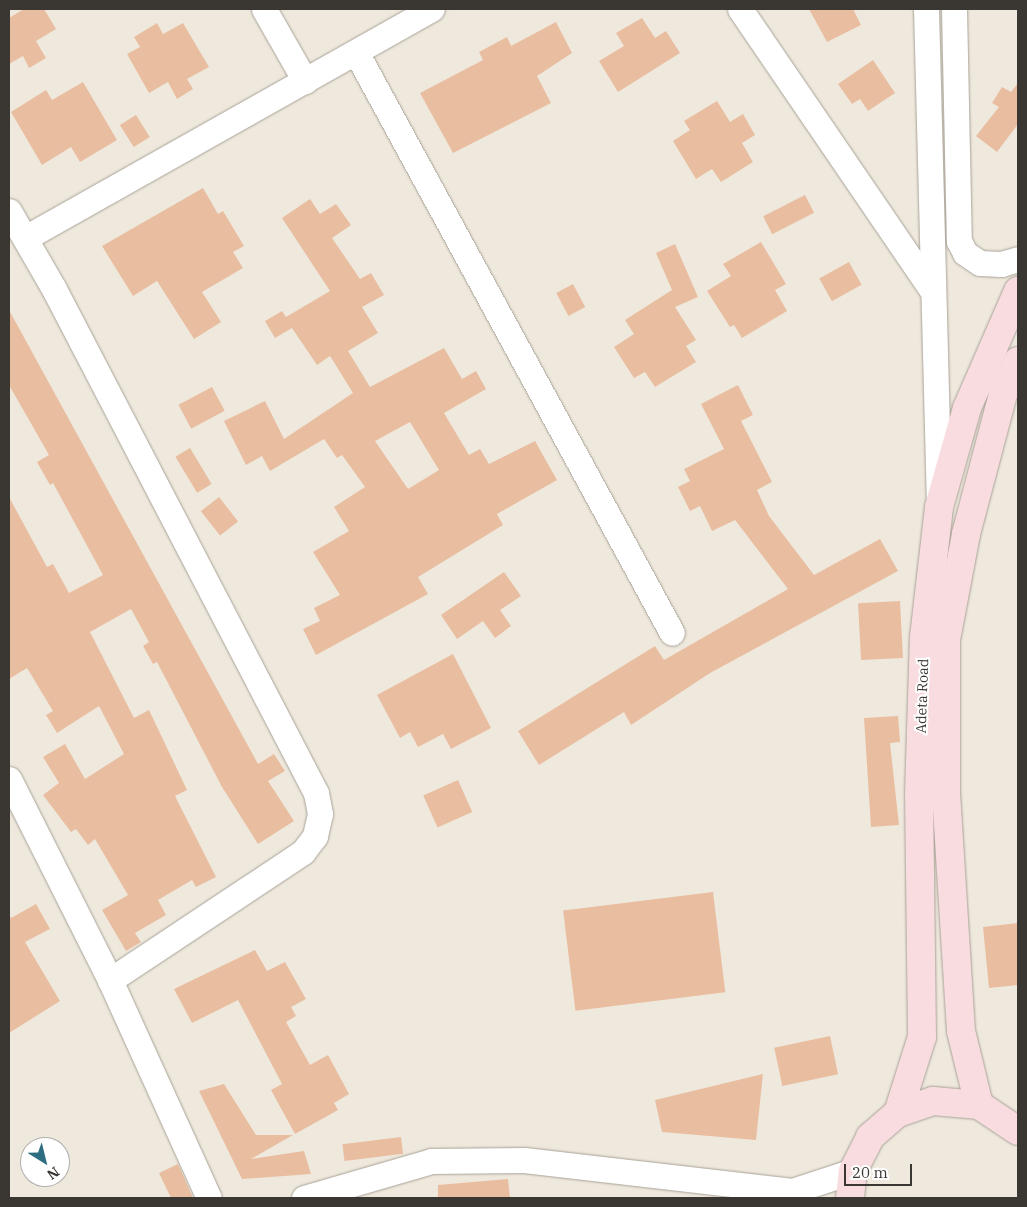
<!DOCTYPE html>
<html>
<head>
<meta charset="utf-8">
<style>
  body { margin:0 }
  #map { position:relative; width:1027px; height:1207px; overflow:hidden; background:#efe8dd; font-family:"IBM Plex Serif",serif }
  div>[style] { position:absolute }
  .building>* { inset:0; background:#e9bea0; transform-origin:0 0 }
  .roads { filter:drop-shadow(0 0 1px #a8a297) drop-shadow(0 0 1px #a8a297) }
  .minor>* { height:25px; margin:-12.5px; padding:0 12.5px; transform-origin:12.5px; border-radius:12.5px; background:#fff }
  .major>* { height:28px; margin:-14px; padding:0 14px; transform-origin:14px; border-radius:14px; background:#f8dcdf }
  span { translate:-50% -50%; white-space:nowrap; text-align:center; line-height:1.15; -webkit-text-stroke:4px #fff; paint-order:stroke }
  .street-label { font-size:14px; color:#3a3733 }
  .frame { position:absolute; inset:0; border:10px solid #3a3733; pointer-events:none }
  .north { position:absolute; left:20px; top:1137px; width:50px; height:50px; box-sizing:border-box; background:#fff; border:1px solid #b0afad; border-radius:50%; rotate:144deg; font-size:14px; font-weight:700; line-height:20px; text-align:center; color:#3a3733 }
  .north::after { content:''; display:block; margin:auto; width:18px; height:22px; background:#2c6d81; clip-path:polygon(50% 0,100% 100%,50% 72%,0 100%) }
  .scale { position:absolute; left:844px; top:1164px; width:68px; height:22px; box-sizing:border-box; border:2px solid #3a3733; border-top:0; padding-left:6px; font-size:15px; line-height:18px; white-space:nowrap; color:#3a3733; -webkit-text-stroke:4px #fff; paint-order:stroke }
</style>
</head>
<body>
<div id="map">
  <div class="building">
    <div style="clip-path:polygon(24px 9px,44px 9px,56px 29px,36px 41px,46px 58px,29px 68px,23px 56px,9px 64px,9px 18px)"></div>
    <div style="clip-path:polygon(809px 9px,853px 9px,861px 25px,827px 42px)"></div>
    <div style="clip-path:polygon(642px 18px,655px 38px,666px 31px,680px 53px,618px 92px,599px 61px,624px 46px,616px 33px)"></div>
    <div style="clip-path:polygon(556px 22px,572px 53px,537px 76px,551px 103px,453px 153px,420px 93px,483px 60px,479px 52px,507px 37px,511px 46px)"></div>
    <div style="clip-path:polygon(157px 23px,163px 34px,183px 23px,209px 67px,187px 79px,193px 89px,177px 99px,168px 82px,149px 93px,127px 54px,140px 47px,134px 37px)"></div>
    <div style="clip-path:polygon(873px 60px,895px 93px,868px 111px,860px 99px,852px 104px,838px 84px)"></div>
    <div style="clip-path:polygon(83px 82px,117px 140px,80px 162px,71px 147px,42px 165px,11px 112px,46px 90px,52px 100px)"></div>
    <div style="clip-path:polygon(1018px 83px,1018px 124px,997px 152px,976px 136px,999px 107px,992px 103px,1002px 87px,1011px 92px)"></div>
    <div style="clip-path:polygon(717px 101px,730px 122px,743px 114px,755px 135px,742px 143px,753px 162px,721px 182px,712px 169px,696px 179px,673px 141px,690px 130px,684px 121px)"></div>
    <div style="left:136px;top:115px;width:26px;height:19px;rotate:58deg"></div>
    <div style="clip-path:polygon(203px 188px,218px 214px,223px 211px,244px 246px,233px 252px,243px 268px,202px 292px,221px 322px,194px 339px,157px 281px,133px 296px,102px 246px)"></div>
    <div style="left:805px;top:195px;width:20px;height:47px;rotate:63deg"></div>
    <div style="clip-path:polygon(evenodd,310px 199px,320px 214px,336px 204px,351px 225px,332px 238px,360px 279px,371px 273px,384px 295px,362px 307px,378px 333px,348px 351px,370px 387px,444px 348px,462px 379px,476px 371px,486px 389px,444px 413px,469px 455px,480px 449px,489px 464px,535px 441px,557px 480px,497px 514px,503px 525px,418px 577px,428px 594px,316px 655px,303px 629px,320px 621px,314px 608px,340px 595px,313px 552px,349px 531px,334px 507px,365px 487px,342px 455px,337px 458px,324px 439px,270px 471px,262px 456px,246px 465px,224px 421px,265px 401px,284px 439px,353px 393px,330px 356px,317px 365px,292px 328px,275px 338px,265px 321px,282px 311px,286px 317px,330px 291px,282px 218px,310px 199px,410px 422px,439px 470px,408px 489px,375px 441px,410px 422px)"></div>
    <div style="clip-path:polygon(761px 242px,786px 284px,775px 290px,787px 311px,742px 338px,734px 325px,730px 327px,707px 291px,731px 276px,723px 264px)"></div>
    <div style="clip-path:polygon(675px 244px,698px 297px,675px 307px,696px 340px,686px 346px,696px 362px,655px 387px,645px 372px,634px 378px,614px 347px,634px 334px,625px 320px,672px 290px,656px 253px)"></div>
    <div style="left:849px;top:262px;width:26px;height:34px;rotate:61deg"></div>
    <div style="left:573px;top:284px;width:26px;height:19px;rotate:62deg"></div>
    <div style="clip-path:polygon(9px 310px,258px 764px,274px 754px,285px 771px,268px 781px,294px 821px,258px 844px,222px 787px,157px 662px,153px 664px,143px 646px,149px 642px,131px 609px,90px 632px,134px 718px,149px 710px,187px 790px,175px 796px,216px 877px,196px 887px,192px 880px,158px 900px,166px 915px,135px 933px,141px 942px,126px 951px,102px 910px,128px 895px,95px 839px,88px 845px,76px 829px,71px 832px,43px 795px,59px 783px,43px 757px,65px 744px,85px 779px,124px 754px,99px 706px,57px 733px,46px 715px,53px 711px,27px 668px,9px 679px,9px 497px,47px 567px,53px 564px,69px 593px,103px 575px,53px 483px,50px 485px,37px 462px,49px 455px,9px 385px)"></div>
    <div style="clip-path:polygon(738px 385px,753px 415px,741px 421px,772px 482px,757px 490px,769px 516px,814px 575px,880px 539px,898px 571px,710px 673px,631px 725px,624px 712px,539px 765px,518px 731px,655px 646px,664px 660px,788px 589px,735px 520px,712px 531px,700px 506px,690px 511px,678px 487px,690px 481px,684px 469px,724px 449px,701px 404px)"></div>
    <div style="left:212px;top:387px;width:27px;height:38px;rotate:62deg"></div>
    <div style="left:190px;top:448px;width:42px;height:17px;rotate:59deg"></div>
    <div style="left:219px;top:497px;width:31px;height:23px;rotate:52deg"></div>
    <div style="clip-path:polygon(504px 572px,521px 596px,500px 610px,511px 626px,495px 638px,483px 621px,457px 639px,441px 615px)"></div>
    <div style="left:900px;top:601px;width:57px;height:42px;rotate:87deg"></div>
    <div style="clip-path:polygon(453px 654px,491px 728px,451px 749px,443px 734px,418px 747px,410px 732px,400px 738px,377px 695px)"></div>
    <div style="clip-path:polygon(898px 716px,900px 742px,890px 743px,899px 825px,871px 827px,864px 718px)"></div>
    <div style="left:458px;top:780px;width:35px;height:38px;rotate:66deg"></div>
    <div style="left:713px;top:892px;width:101px;height:151px;rotate:83deg"></div>
    <div style="clip-path:polygon(36px 904px,50px 929px,25px 942px,60px 1001px,9px 1033px,9px 914px,11px 918px)"></div>
    <div style="clip-path:polygon(1018px 923px,1018px 985px,989px 988px,983px 927px)"></div>
    <div style="clip-path:polygon(255px 950px,267px 971px,285px 962px,306px 999px,291px 1007px,296px 1016px,286px 1022px,310px 1065px,328px 1055px,349px 1094px,334px 1103px,338px 1110px,295px 1134px,271px 1090px,282px 1084px,238px 1000px,192px 1023px,174px 989px)"></div>
    <div style="left:830px;top:1036px;width:39px;height:57px;rotate:78deg"></div>
    <div style="clip-path:polygon(763px 1074px,756px 1140px,662px 1132px,655px 1100px)"></div>
    <div style="clip-path:polygon(224px 1084px,256px 1135px,293px 1135px,251px 1159px,304px 1151px,311px 1174px,242px 1179px,199px 1091px)"></div>
    <div style="left:401px;top:1137px;width:17px;height:59px;rotate:83deg"></div>
    <div style="clip-path:polygon(178px 1164px,193px 1198px,171px 1198px,159px 1173px)"></div>
    <div style="clip-path:polygon(508px 1179px,510px 1198px,438px 1198px,438px 1185px)"></div>
  </div>
  <div class="roads">
    <div class="minor">
      <div style="left:264px;top:9px;width:83px;rotate:60.3deg"></div>
      <div style="left:740px;top:9px;width:338px;rotate:55.7deg"></div>
      <div style="left:926px;top:9px;width:490px;rotate:88.5deg"></div>
      <div style="left:954px;top:9px;width:232px;rotate:88.8deg"></div>
      <div style="left:959px;top:241px;width:13px;rotate:63deg"></div>
      <div style="left:965px;top:253px;width:18px;rotate:34deg"></div>
      <div style="left:980px;top:263px;width:21px;rotate:3deg"></div>
      <div style="left:1001px;top:264px;width:18px;rotate:-16deg"></div>
      <div style="left:356px;top:52px;width:661px;rotate:61.46deg"></div>
      <div style="left:9px;top:211px;width:90px;rotate:60deg"></div>
      <div style="left:54px;top:289px;width:568px;rotate:62.53deg"></div>
      <div style="left:316px;top:793px;width:21px;rotate:79deg"></div>
      <div style="left:320px;top:814px;width:23px;rotate:103deg"></div>
      <div style="left:315px;top:836px;width:20px;rotate:127deg"></div>
      <div style="left:303px;top:852px;width:232px;rotate:146.4deg"></div>
      <div style="left:25px;top:238px;width:467px;rotate:-29.4deg"></div>
      <div style="left:9px;top:779px;width:225px;rotate:63.3deg"></div>
      <div style="left:110px;top:980px;width:239px;rotate:65.6deg"></div>
      <div style="left:304px;top:1198px;width:132px;rotate:-16.2deg"></div>
      <div style="left:431px;top:1161px;width:93px;rotate:-0.6deg"></div>
      <div style="left:524px;top:1160px;width:270px;rotate:6.6deg"></div>
      <div style="left:792px;top:1191px;width:64px;rotate:-18.2deg"></div>
    </div>
    <div class="major">
      <div style="left:979px;top:1105px;width:76px;rotate:-103.7deg"></div>
      <div style="left:961px;top:1031px;width:238px;rotate:-93.6deg"></div>
      <div style="left:946px;top:793px;width:153px;rotate:-90deg"></div>
      <div style="left:946px;top:640px;width:108px;rotate:-79.3deg"></div>
      <div style="left:966px;top:534px;width:145px;rotate:-75.2deg"></div>
      <div style="left:1003px;top:394px;width:36px;rotate:-66deg"></div>
      <div style="left:898px;top:1113px;width:80px;rotate:-72.5deg"></div>
      <div style="left:922px;top:1037px;width:243px;rotate:-90.7deg"></div>
      <div style="left:919px;top:794px;width:157px;rotate:-88.2deg"></div>
      <div style="left:924px;top:637px;width:131px;rotate:-83.4deg"></div>
      <div style="left:939px;top:507px;width:103px;rotate:-74.2deg"></div>
      <div style="left:967px;top:408px;width:128px;rotate:-66.4deg"></div>
      <div style="left:850px;top:1198px;width:27px;rotate:-84deg"></div>
      <div style="left:853px;top:1171px;width:38px;rotate:-63deg"></div>
      <div style="left:870px;top:1137px;width:37px;rotate:-41deg"></div>
      <div style="left:898px;top:1113px;width:37px;rotate:-19deg"></div>
      <div style="left:933px;top:1101px;width:46px;rotate:5deg"></div>
      <div style="left:979px;top:1105px;width:47px;rotate:33.7deg"></div>
    </div>
  </div>
  <div class="street-label">
    <span style="left:922px;top:696px;rotate:-88deg">Adeta Road</span>
  </div>
  <div class="frame"></div>
  <div class="north">N</div>
  <div class="scale">20 m</div>
</div>
</body>
</html>
